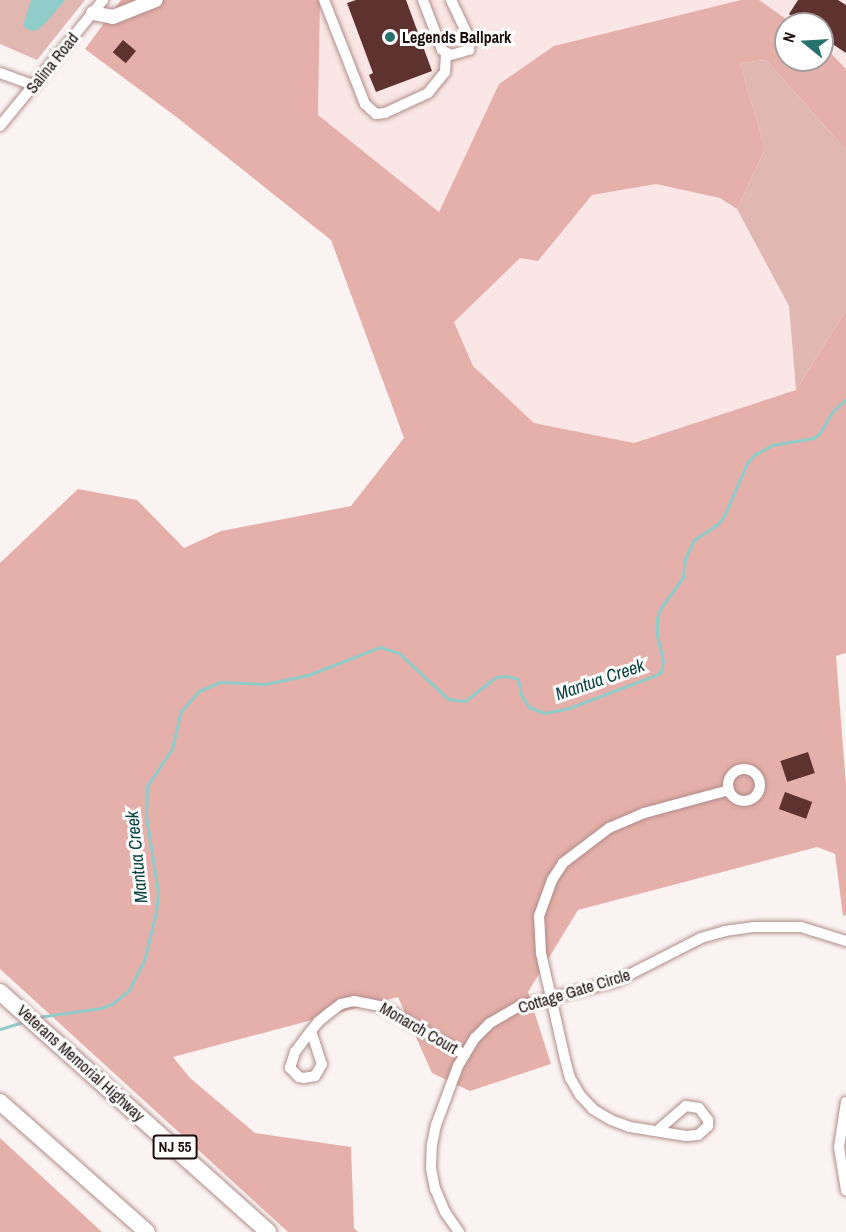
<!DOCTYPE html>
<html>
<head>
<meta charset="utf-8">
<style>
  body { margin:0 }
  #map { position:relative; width:846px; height:1232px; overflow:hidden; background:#fbf3f2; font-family:"Archivo Narrow",sans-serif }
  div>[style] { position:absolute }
  .built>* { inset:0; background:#fae6e4 }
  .green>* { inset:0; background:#e1b7b2 }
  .forest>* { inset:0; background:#e5b0a9 }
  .water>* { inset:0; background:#90cdc9 }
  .stream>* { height:3px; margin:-1.5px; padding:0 1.5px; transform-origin:1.5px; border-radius:1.5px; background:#90cdc9 }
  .building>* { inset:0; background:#5e322e; transform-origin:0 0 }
  .roads { filter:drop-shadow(0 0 2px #b08d89) drop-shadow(0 0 2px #b08d89) }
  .minor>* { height:10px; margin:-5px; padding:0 5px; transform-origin:5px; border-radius:5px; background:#fff }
  .minor>.ring { margin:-5px; padding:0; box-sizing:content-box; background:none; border:10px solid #fff; border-radius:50% }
  .major>* { height:14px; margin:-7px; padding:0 7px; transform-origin:7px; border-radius:7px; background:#fff }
  .highway>* { height:16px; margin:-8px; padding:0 8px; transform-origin:8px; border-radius:8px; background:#fff }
  .dots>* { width:16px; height:16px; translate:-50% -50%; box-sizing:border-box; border:3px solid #fff; border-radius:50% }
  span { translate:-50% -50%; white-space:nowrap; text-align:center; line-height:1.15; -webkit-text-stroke:6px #fff; paint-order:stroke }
  .shield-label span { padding:2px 4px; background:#fff; border:2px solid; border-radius:4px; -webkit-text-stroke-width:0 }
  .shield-label { font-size:15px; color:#1a0d0c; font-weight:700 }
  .poi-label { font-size:16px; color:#1a0d0c; font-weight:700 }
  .left { translate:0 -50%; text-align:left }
  .street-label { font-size:16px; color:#1a0d0c }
  .water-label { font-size:18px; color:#084340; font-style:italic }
  .north { position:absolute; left:774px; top:12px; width:60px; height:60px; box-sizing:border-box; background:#fff; border:2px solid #a39e9e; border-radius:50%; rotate:288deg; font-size:16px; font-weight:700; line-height:24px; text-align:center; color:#1a0d0c }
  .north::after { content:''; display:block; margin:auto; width:21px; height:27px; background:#28726e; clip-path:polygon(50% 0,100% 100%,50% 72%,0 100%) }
</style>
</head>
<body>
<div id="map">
  <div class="built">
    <div style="clip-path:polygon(320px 0,741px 0,647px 23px,499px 84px,439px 212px,318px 115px)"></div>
    <div style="clip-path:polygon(759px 0,846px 0,846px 69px,822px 44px,822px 24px,793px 24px)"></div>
    <div style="clip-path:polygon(656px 184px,720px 198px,737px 209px,789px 306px,796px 390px,634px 443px,534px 423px,473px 366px,454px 321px,520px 258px,539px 261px,591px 195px)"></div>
  </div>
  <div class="green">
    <div style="clip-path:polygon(0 0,85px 0,37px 60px,0 44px)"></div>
    <div style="clip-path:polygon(766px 60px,846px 150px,846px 310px,796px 390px,789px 306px,737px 209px,765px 149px,740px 63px)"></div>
  </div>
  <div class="forest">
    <div style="clip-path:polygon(121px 0,320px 0,318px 115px,439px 212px,499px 84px,554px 46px,741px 0,759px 0,793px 24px,786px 24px,786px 60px,822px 60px,822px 44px,846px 69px,846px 150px,766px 60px,740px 63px,765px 149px,737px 209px,720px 198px,656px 184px,592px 195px,538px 261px,520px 258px,454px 322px,473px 366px,534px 423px,634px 443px,796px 390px,846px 310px,846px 653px,836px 656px,846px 786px,846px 915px,843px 916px,835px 854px,817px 847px,578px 910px,528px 992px,551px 1064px,470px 1091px,432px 1073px,398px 997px,173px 1057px,190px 1078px,255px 1133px,351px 1147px,354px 1228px,358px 1232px,288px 1232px,0 969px,0 563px,78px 489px,137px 500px,184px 548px,221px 531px,351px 506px,404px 438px,331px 240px,179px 119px,85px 49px)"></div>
    <div style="clip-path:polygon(0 1138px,102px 1232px,0 1232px)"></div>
  </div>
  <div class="water">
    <div style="clip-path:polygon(31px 0,65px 0,45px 24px,37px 30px,30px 31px,23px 26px)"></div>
  </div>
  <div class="stream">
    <div style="left:38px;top:1017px;width:64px;rotate:-8.1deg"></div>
    <div style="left:101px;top:1008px;width:12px;rotate:-20deg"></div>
    <div style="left:112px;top:1004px;width:22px;rotate:-39deg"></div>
    <div style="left:129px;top:990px;width:33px;rotate:-63deg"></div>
    <div style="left:144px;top:961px;width:50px;rotate:-76.2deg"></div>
    <div style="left:156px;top:912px;width:20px;rotate:-84deg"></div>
    <div style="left:158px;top:892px;width:78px;rotate:-98.9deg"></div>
    <div style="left:146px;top:815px;width:29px;rotate:-88deg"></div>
    <div style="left:147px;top:786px;width:45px;rotate:-56deg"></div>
    <div style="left:172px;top:749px;width:39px;rotate:-77deg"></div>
    <div style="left:181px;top:711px;width:27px;rotate:-48deg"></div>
    <div style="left:199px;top:691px;width:23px;rotate:-23deg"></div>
    <div style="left:220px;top:682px;width:45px;rotate:2.5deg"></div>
    <div style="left:265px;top:684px;width:44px;rotate:-11.8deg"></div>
    <div style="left:308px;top:675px;width:77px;rotate:-21.3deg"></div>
    <div style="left:380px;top:647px;width:20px;rotate:18deg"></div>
    <div style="left:399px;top:653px;width:67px;rotate:43.2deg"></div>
    <div style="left:448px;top:699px;width:17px;rotate:7deg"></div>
    <div style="left:465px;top:701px;width:39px;rotate:-38deg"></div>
    <div style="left:496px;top:677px;width:11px;rotate:-5deg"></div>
    <div style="left:507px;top:676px;width:11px;rotate:15deg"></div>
    <div style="left:518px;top:679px;width:16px;rotate:79deg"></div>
    <div style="left:521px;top:695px;width:14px;rotate:56deg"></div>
    <div style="left:529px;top:707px;width:16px;rotate:22deg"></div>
    <div style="left:544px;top:713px;width:25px;rotate:-11deg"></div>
    <div style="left:569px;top:708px;width:93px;rotate:-20.8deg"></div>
    <div style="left:656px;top:675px;width:6px;rotate:-31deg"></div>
    <div style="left:661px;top:672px;width:11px;rotate:-80deg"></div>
    <div style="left:663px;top:661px;width:28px;rotate:-103deg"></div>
    <div style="left:657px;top:634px;width:16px;rotate:-90deg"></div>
    <div style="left:657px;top:618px;width:9px;rotate:-72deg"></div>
    <div style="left:660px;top:609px;width:39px;rotate:-54deg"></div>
    <div style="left:683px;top:577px;width:18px;rotate:-84deg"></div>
    <div style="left:685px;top:559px;width:21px;rotate:-65deg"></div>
    <div style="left:694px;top:540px;width:29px;rotate:-34deg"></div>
    <div style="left:718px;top:524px;width:10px;rotate:-53deg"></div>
    <div style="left:724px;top:516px;width:58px;rotate:-66.5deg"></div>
    <div style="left:747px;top:463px;width:11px;rotate:-49deg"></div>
    <div style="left:754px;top:455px;width:21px;rotate:-29deg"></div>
    <div style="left:772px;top:445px;width:42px;rotate:-9.7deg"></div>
    <div style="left:813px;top:438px;width:7px;rotate:-34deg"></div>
    <div style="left:819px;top:434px;width:26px;rotate:-59deg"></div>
    <div style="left:832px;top:412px;width:19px;rotate:-43deg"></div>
    <div style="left:0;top:1029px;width:24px;rotate:-17deg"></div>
  </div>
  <div class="building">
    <div style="clip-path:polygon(356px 0,406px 0,432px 71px,376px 92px,369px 75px,373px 73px,347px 3px)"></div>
    <div style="clip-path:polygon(798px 0,838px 0,846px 5px,846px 53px,822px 37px,822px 24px,803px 24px,789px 14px)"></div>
    <div style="left:123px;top:40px;width:17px;height:16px;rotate:40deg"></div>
    <div style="left:808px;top:752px;width:22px;height:29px;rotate:72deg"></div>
    <div style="left:785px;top:792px;width:29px;height:18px;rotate:20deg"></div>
  </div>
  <div class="roads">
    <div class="minor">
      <div style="left:324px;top:0;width:112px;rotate:68.5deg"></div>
      <div style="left:365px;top:104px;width:15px;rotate:42deg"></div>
      <div style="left:376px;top:114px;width:9px;rotate:-6deg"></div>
      <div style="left:385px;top:113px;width:47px;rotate:-24.9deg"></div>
      <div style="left:428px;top:93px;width:27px;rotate:-51deg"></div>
      <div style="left:445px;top:72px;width:18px;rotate:-87deg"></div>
      <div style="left:423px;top:0;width:53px;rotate:69.2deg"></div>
      <div style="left:442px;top:50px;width:10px;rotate:29deg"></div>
      <div style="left:451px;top:55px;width:19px;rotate:-16deg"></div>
      <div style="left:469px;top:50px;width:10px;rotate:-84deg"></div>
      <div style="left:470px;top:40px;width:44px;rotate:-115.4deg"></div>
      <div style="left:0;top:73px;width:37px;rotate:20deg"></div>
      <div style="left:0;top:126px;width:163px;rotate:-50.7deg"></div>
      <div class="ring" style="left:728px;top:769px;width:22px;height:22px"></div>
      <div style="left:311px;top:1031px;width:35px;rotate:72deg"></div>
      <div style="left:322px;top:1064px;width:14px;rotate:120deg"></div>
      <div style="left:315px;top:1076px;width:11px;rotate:170deg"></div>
      <div style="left:304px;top:1078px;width:5px;rotate:-169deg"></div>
      <div style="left:299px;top:1077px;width:13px;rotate:-135deg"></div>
      <div style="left:290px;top:1068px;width:17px;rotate:-73deg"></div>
      <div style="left:295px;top:1052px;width:26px;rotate:-53deg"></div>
      <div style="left:311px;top:1031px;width:11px;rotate:-52deg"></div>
      <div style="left:318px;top:1022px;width:14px;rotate:-39deg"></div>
      <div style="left:329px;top:1013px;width:15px;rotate:-37deg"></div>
      <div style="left:341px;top:1004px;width:13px;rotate:-13deg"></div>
      <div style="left:354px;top:1001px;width:31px;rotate:11deg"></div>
      <div style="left:384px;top:1007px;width:94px;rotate:30.7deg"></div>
      <div style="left:846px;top:1102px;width:46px;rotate:98.8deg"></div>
      <div style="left:839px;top:1147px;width:44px;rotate:80.8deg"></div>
      <div style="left:657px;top:1131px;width:38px;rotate:-41deg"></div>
      <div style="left:686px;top:1106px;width:13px;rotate:9deg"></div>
      <div style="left:699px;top:1108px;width:15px;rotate:53deg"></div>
      <div style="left:708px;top:1120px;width:6px;rotate:90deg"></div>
      <div style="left:708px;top:1126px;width:13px;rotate:138deg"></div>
      <div style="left:698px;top:1135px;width:12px;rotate:175deg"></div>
      <div style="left:686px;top:1136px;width:57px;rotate:-170.9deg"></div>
      <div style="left:630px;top:1127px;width:20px;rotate:-160deg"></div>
      <div style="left:611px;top:1120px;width:21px;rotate:-149deg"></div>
      <div style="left:593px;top:1109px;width:19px;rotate:-133deg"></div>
      <div style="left:580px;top:1095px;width:20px;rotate:-120deg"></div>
      <div style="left:570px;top:1078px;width:20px;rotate:-105deg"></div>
      <div style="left:565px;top:1059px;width:109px;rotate:-102.8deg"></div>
      <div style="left:541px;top:953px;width:37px;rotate:-93deg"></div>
      <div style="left:539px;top:916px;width:38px;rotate:-70deg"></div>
      <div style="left:552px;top:880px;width:20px;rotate:-57deg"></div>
      <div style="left:563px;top:863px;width:58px;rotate:-37.3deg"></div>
      <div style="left:609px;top:828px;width:38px;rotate:-23deg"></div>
      <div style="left:644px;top:813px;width:88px;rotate:-15.1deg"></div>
      <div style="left:459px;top:1232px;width:24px;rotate:-125deg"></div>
      <div style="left:445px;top:1212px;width:25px;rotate:-113deg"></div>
      <div style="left:435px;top:1189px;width:21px;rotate:-101deg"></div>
      <div style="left:431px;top:1168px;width:23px;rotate:-88deg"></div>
      <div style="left:432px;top:1145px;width:20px;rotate:-79deg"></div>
      <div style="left:436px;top:1125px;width:63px;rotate:-69.6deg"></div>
      <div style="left:458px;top:1066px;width:33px;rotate:-59deg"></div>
      <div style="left:475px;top:1038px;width:21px;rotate:-45deg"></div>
      <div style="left:490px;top:1023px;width:34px;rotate:-30deg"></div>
      <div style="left:519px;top:1006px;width:101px;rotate:-14.3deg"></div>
      <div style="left:617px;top:981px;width:94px;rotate:-27.1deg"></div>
      <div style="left:701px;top:938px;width:25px;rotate:-16deg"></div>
      <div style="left:725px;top:931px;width:28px;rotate:-8deg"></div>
      <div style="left:753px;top:927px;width:48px"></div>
      <div style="left:801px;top:927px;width:47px;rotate:17.3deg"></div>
    </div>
    <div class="major">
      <div style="left:93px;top:13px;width:20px;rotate:11deg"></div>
      <div style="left:113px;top:17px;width:46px;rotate:-21.6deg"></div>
    </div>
    <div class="highway">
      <div style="left:0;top:992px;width:360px;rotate:41.8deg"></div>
      <div style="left:0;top:1102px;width:196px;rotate:41.5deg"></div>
    </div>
  </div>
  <div class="dots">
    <div style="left:390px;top:37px;background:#28726e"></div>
  </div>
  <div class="shield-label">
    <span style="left:175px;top:1147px">NJ 55</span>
  </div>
  <div class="poi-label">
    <span class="left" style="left:402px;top:37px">Legends Ballpark</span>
  </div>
  <div class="street-label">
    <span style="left:52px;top:63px;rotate:-51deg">Salina Road</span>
    <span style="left:574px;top:991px;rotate:-17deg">Cottage Gate Circle</span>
    <span style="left:419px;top:1028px;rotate:30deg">Monarch Court</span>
    <span style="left:81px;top:1063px;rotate:42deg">Veterans Memorial Highway</span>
  </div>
  <div class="water-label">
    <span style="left:600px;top:680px;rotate:-19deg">Mantua Creek</span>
    <span style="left:137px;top:857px;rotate:-96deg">Mantua Creek</span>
  </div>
  <div class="north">N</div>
</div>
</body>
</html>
